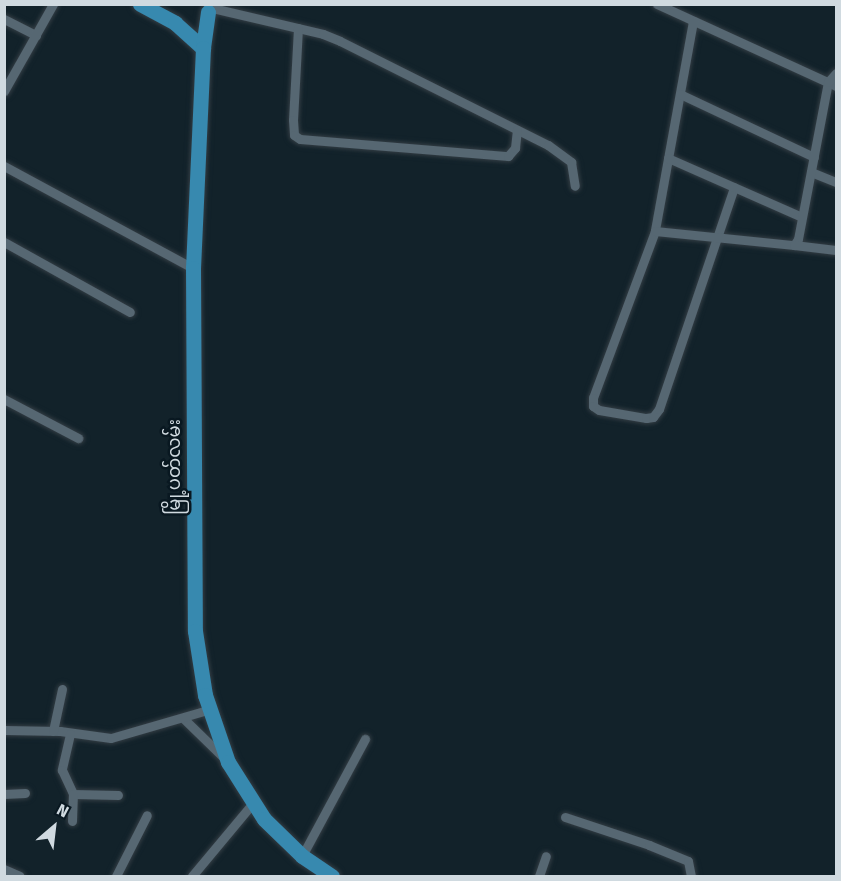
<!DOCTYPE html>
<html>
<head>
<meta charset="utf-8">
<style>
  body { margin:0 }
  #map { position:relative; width:841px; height:881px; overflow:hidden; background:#12222a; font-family:"Fira Sans","Noto Sans Myanmar",sans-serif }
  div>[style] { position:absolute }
  .roads { filter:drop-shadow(0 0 2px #333d44) drop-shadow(0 0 2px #333d44) }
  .street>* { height:9px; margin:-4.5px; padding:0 4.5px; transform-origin:4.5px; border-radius:4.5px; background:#566772 }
  .primary>* { height:15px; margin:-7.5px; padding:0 7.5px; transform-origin:7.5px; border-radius:7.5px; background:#3789af }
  span { translate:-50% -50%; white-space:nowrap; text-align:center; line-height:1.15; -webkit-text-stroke:5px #091821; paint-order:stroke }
  .street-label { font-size:18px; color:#d0dae0 }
  .frame { position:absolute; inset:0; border:6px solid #d0dae0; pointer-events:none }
  .north { position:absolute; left:24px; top:797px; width:60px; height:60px; -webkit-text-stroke:4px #091821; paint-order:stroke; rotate:28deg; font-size:16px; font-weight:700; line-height:24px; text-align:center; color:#d0dae0 }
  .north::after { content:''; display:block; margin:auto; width:21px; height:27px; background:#d0dae0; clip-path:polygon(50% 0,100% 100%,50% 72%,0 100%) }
</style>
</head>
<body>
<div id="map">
  <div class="roads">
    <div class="street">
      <div style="left:657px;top:4px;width:197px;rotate:24.6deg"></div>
      <div style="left:208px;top:7px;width:118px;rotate:13.2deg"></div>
      <div style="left:323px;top:34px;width:18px;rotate:22deg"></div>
      <div style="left:340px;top:41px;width:233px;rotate:26.6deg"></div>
      <div style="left:548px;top:145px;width:29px;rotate:36deg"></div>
      <div style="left:571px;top:162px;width:24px;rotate:81deg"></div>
      <div style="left:4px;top:19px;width:36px;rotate:27deg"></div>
      <div style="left:693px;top:21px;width:213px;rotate:100.3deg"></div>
      <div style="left:655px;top:231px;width:178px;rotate:110.4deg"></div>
      <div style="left:593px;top:398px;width:8px;rotate:90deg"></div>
      <div style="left:593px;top:406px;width:7px;rotate:34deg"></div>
      <div style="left:599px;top:410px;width:48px;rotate:9.7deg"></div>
      <div style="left:646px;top:418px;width:7px;rotate:-8deg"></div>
      <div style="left:653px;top:417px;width:10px;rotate:-53deg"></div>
      <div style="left:659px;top:409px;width:234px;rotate:-71.3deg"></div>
      <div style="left:298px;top:28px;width:92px;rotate:93.1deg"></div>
      <div style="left:293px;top:120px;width:15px;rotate:86deg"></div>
      <div style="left:294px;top:135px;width:7px;rotate:34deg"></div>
      <div style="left:300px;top:139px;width:209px;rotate:4.7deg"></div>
      <div style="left:508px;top:156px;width:11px;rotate:-49deg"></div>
      <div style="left:515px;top:148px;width:18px;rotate:-84deg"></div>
      <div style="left:4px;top:91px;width:100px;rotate:-60.6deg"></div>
      <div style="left:680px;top:94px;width:148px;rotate:25.2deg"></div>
      <div style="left:668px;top:158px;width:146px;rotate:23.8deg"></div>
      <div style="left:4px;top:166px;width:215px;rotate:28.4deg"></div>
      <div style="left:811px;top:172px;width:27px;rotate:22deg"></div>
      <div style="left:655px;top:231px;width:140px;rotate:5.8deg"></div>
      <div style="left:794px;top:245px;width:7px;rotate:-56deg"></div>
      <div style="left:798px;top:239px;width:160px;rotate:-79.2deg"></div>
      <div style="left:828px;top:82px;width:12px;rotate:-48deg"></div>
      <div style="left:4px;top:242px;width:144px;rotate:29.1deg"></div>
      <div style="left:794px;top:245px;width:42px;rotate:6.8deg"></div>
      <div style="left:4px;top:399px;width:84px;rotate:27.8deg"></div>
      <div style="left:183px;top:718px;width:57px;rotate:44.3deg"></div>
      <div style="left:4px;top:730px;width:56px;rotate:1deg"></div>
      <div style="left:60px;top:731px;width:51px;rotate:7.8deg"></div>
      <div style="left:111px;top:738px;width:104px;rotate:-16.2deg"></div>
      <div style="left:53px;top:731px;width:43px;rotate:-77.9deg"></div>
      <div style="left:70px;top:734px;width:37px;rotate:103deg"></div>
      <div style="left:62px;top:770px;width:26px;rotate:65deg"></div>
      <div style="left:73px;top:794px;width:45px;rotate:1.3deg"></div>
      <div style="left:4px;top:794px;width:21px;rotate:-3deg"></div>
      <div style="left:565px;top:817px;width:89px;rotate:18.4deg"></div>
      <div style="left:649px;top:845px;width:42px;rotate:22.3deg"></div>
      <div style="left:688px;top:861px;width:15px;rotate:79deg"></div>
      <div style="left:72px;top:821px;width:27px;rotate:-88deg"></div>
      <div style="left:302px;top:856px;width:133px;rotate:-61.7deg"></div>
      <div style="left:4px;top:869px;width:17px;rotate:24deg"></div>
      <div style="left:116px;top:876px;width:68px;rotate:-63.1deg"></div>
      <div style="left:192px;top:876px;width:94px;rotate:-50.2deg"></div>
      <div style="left:539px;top:876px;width:21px;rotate:-71deg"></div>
    </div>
    <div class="primary">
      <div style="left:140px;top:4px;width:40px;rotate:28deg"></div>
      <div style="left:175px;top:23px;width:38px;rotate:42deg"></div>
      <div style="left:208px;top:12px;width:36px;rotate:98deg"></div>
      <div style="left:203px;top:48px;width:220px;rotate:92.6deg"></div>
      <div style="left:193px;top:268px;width:363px;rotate:89.7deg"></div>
      <div style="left:195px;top:631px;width:65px;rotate:81.1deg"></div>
      <div style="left:205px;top:695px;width:71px;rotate:71.1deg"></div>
      <div style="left:228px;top:762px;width:67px;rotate:57.7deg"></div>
      <div style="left:264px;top:819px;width:53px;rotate:44.2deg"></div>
      <div style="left:302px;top:856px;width:36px;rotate:34deg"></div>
    </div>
  </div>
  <div class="street-label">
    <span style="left:174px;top:467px;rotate:-90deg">မြို့ပတ်လမ်း</span>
  </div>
  <div class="frame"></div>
  <div class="north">N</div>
</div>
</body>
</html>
